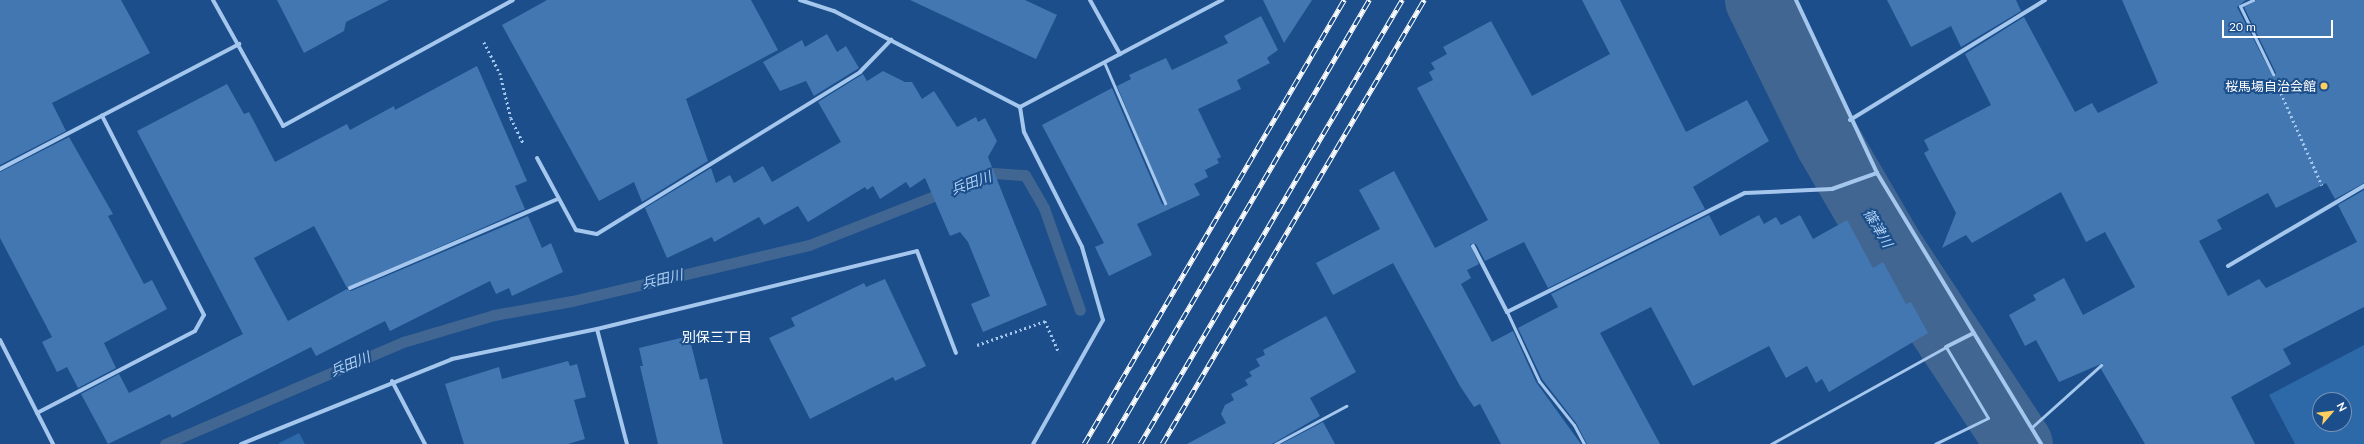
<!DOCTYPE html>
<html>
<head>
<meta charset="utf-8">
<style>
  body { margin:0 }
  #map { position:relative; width:2364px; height:444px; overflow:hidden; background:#1b4e8a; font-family:Lato,"Noto Sans JP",sans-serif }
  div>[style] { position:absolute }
  .green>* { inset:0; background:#2d68a8 }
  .stream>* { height:11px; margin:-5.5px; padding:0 5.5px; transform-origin:5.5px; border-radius:5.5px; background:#416692 }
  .river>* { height:67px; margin:-33.5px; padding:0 33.5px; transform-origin:33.5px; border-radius:33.5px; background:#416692 }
  .building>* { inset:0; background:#4377b2 }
  .path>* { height:2.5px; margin-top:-1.25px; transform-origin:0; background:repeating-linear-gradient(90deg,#a5c7ed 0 2px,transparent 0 5px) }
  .service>* { height:3px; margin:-1.5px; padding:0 1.5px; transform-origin:1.5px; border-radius:1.5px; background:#a5c7ed }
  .minor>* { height:4px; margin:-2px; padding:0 2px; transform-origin:2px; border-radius:2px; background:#a5c7ed }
  .rail>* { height:4.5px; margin-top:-2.25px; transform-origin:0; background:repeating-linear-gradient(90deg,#1b4e8a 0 9px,#fff 0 18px); box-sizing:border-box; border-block:1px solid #fff }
  .dots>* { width:11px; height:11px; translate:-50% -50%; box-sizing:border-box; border:2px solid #1b4e8a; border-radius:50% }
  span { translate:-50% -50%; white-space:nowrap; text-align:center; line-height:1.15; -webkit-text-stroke:4px #1b4e8a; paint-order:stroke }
  .poi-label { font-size:13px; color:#fff }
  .right { translate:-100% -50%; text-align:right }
  .water-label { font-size:14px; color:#b0d1f4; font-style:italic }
  .neighbourhood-label { font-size:14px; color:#fff }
  .north { position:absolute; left:2312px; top:392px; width:40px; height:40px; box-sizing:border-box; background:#1b4e8a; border:1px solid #7695b9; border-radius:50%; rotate:62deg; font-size:11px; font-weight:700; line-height:16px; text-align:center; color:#fff }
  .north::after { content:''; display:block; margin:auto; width:14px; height:18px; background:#fece61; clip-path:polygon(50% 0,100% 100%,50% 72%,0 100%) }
  .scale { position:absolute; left:2222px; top:20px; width:111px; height:18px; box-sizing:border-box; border:2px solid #fff; border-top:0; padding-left:5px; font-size:12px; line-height:14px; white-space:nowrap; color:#fff; -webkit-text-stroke:3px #1b4e8a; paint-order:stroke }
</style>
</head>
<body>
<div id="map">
  <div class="green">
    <div style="clip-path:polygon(evenodd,2364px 345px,2364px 444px,2295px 444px,2269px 395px,2364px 345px,2320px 400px,2344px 400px,2344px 424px,2320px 424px,2320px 400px)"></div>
    <div style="clip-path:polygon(299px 433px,305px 444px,279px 444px,279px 443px)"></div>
  </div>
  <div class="stream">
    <div style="left:980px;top:179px;width:15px;rotate:-23deg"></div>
    <div style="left:994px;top:173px;width:31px;rotate:4deg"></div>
    <div style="left:1025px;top:175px;width:38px;rotate:60deg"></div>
    <div style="left:1044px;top:208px;width:108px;rotate:70.6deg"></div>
    <div style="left:165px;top:444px;width:259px;rotate:-23.2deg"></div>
    <div style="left:403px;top:342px;width:95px;rotate:-16.5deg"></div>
    <div style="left:494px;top:315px;width:79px;rotate:-10.2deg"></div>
    <div style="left:572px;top:301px;width:244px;rotate:-13.3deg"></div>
    <div style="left:809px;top:245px;width:148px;rotate:-21.4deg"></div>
  </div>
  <div class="river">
    <div style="left:1758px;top:0;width:158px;rotate:63.8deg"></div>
    <div style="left:1828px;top:142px;width:121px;rotate:59.8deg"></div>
    <div style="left:1889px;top:247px;width:236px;rotate:56.6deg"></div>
  </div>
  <div class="building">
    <div style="clip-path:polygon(0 0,121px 0,150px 53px,52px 103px,66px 131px,0 165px)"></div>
    <div style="clip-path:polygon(277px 0,389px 0,346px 22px,344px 31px,304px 53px)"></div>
    <div style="clip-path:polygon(547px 0,751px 0,778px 50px,686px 99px,708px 161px,642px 202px,634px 182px,599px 201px,502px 25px)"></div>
    <div style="clip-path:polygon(910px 0,1025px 0,1057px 15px,1036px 59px)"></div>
    <div style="clip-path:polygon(1263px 0,1312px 0,1284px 43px)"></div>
    <div style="clip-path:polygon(1582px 0,1620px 0,1686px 132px,1747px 100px,1769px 141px,1693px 187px,1705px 209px,1548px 288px,1524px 242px,1485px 261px,1476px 244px,1470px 244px,1479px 264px,1467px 270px,1471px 278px,1461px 284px,1492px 342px,1513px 331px,1536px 382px,1581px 444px,1501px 444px,1480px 404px,1474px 407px,1460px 386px,1393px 263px,1333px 295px,1316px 263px,1380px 229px,1359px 190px,1394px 171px,1435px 248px,1488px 220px,1417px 88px,1433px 80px,1429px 72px,1435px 69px,1431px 63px,1447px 54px,1443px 47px,1491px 21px,1532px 96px,1610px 54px)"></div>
    <div style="clip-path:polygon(1887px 0,2016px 0,2021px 11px,1961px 47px,1951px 26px,1911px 47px)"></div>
    <div style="clip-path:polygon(2122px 0,2246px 0,2237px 7px,2273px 77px,2276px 73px,2244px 7px,2256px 0,2364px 0,2364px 183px,2335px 199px,2326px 183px,2276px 208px,2268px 193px,2217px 220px,2222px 229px,2199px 241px,2228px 296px,2259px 279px,2266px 288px,2357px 242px,2338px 205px,2364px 190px,2364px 307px,2283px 349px,2291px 364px,2231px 397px,2255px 444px,2145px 444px,2101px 369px,2103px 363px,2059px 382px,2036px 340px,2025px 346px,2009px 315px,2036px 300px,2033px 295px,2064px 278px,2083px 315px,2135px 287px,2105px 232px,2086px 242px,2061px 192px,1972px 243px,1966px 235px,1942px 248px,1956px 213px,1924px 153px,1929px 150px,1924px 140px,1991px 105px,1965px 54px,2024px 17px,2075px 112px,2092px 103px,2098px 113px,2158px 83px)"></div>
    <div style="clip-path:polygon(1261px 16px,1278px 50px,1267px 58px,1270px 63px,1237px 80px,1241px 89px,1198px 109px,1221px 157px,1217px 159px,1219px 163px,1205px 170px,1208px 177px,1194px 184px,1200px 195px,1137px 224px,1152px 255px,1109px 276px,1095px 247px,1104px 243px,1042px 125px,1112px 88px,1162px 204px,1167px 206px,1117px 86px,1131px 79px,1129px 75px,1166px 58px,1172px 70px,1228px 43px,1224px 36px)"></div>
    <div style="clip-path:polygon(827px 34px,837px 52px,846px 46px,859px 68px,814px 96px,806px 81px,780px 91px,763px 62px,802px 40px,805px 47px)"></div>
    <div style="clip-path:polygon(477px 66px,527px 181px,515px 186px,525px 209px,347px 288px,314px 226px,254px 258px,288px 321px,347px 289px,351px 291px,528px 216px,542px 248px,551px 243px,563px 272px,512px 296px,509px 288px,496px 294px,490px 281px,390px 331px,385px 321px,316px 356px,311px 347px,172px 418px,170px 414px,108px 444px,81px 394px,119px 374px,129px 393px,243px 334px,137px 131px,227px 84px,244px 114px,249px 112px,275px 162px,347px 124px,350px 130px,394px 106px,395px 110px)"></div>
    <div style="clip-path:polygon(883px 71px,905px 82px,912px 82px,922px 99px,934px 91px,957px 127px,976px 117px,978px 122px,985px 118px,997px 141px,988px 157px,1047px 305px,983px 332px,971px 304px,990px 296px,968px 242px,960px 232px,950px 236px,925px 178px,910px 188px,906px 182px,880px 199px,873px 186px,867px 190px,865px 187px,808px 222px,798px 206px,764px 225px,759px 217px,714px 242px,712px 237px,667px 258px,645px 208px,711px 168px,716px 183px,730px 175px,734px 183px,763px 166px,772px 182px,841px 142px,818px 102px,863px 74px,867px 81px)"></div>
    <div style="clip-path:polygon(69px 137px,113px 214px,108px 216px,144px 284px,152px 280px,167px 309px,104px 343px,116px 368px,78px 388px,67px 367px,57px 372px,42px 342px,52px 337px,0 238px,0 172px)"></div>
    <div style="clip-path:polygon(1709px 215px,1720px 236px,1759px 215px,1764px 224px,1776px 217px,1781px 225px,1800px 215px,1813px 239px,1847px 220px,1873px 268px,1883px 262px,1906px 304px,1911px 302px,1928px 333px,1829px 392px,1822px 379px,1816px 383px,1807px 366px,1786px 378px,1769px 346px,1693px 386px,1651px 307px,1600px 333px,1660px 444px,1587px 444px,1576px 423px,1542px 379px,1518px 328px,1558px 307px,1551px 294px)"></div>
    <div style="clip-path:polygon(885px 279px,926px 366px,895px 381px,893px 377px,810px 419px,769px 338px,795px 326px,791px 318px,864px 283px,866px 287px)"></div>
    <div style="clip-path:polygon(1326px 316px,1356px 372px,1310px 398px,1320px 416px,1272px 444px,1187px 444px,1226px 423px,1221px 414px,1225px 405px,1234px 400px,1231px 394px,1248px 385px,1245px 380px,1252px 376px,1249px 372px,1260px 366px,1256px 359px,1265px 355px,1263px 350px)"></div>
    <div style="clip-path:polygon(689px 336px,700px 380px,707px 378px,723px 444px,658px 444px,640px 366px,643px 366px,639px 348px)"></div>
    <div style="clip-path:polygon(568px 361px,570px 366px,577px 364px,586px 397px,574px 400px,585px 439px,568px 444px,464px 444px,445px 384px,499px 367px,502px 379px)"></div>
    <div style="clip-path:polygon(1323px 422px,1335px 444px,1281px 444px)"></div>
  </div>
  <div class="path">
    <div style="left:484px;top:42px;width:35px;rotate:63deg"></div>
    <div style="left:500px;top:73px;width:46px;rotate:76.3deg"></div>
    <div style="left:511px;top:118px;width:28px;rotate:64deg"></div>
    <div style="left:2281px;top:93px;width:101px;rotate:66deg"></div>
    <div style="left:977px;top:345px;width:72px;rotate:-19.4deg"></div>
    <div style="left:1045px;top:321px;width:35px;rotate:66deg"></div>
  </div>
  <div class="service">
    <div style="left:2253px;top:0;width:14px;rotate:155deg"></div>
    <div style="left:2240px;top:6px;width:76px;rotate:64.1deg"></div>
    <div style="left:1104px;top:62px;width:154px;rotate:66.6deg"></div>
    <div style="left:1507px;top:312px;width:76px;rotate:65.1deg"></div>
    <div style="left:1539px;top:381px;width:56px;rotate:51.5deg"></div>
    <div style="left:1574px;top:425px;width:21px;rotate:62deg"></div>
    <div style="left:2032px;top:427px;width:93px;rotate:-41.9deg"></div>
    <div style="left:1275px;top:444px;width:81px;rotate:-28.2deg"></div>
    <div style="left:1771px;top:444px;width:200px;rotate:-29deg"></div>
    <div style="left:1946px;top:347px;width:82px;rotate:59.4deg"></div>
    <div style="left:1988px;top:418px;width:59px;rotate:153.9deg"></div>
  </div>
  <div class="minor">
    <div style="left:213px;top:0;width:144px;rotate:60.9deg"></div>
    <div style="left:283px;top:126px;width:262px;rotate:-28.7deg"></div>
    <div style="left:800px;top:0;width:36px;rotate:18deg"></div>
    <div style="left:834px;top:11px;width:209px;rotate:27.3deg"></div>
    <div style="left:1020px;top:107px;width:229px;rotate:-27.9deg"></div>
    <div style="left:1090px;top:0;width:62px;rotate:60.9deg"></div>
    <div style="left:1796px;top:0;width:191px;rotate:64.9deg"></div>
    <div style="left:1877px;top:173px;width:317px;rotate:58.8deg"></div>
    <div style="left:1020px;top:107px;width:25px;rotate:81deg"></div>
    <div style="left:1024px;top:132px;width:129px;rotate:63.2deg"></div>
    <div style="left:1082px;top:247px;width:76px;rotate:74deg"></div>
    <div style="left:1103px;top:320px;width:142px;rotate:119.4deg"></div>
    <div style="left:1850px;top:120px;width:229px;rotate:-31.6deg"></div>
    <div style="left:537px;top:158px;width:82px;rotate:61.6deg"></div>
    <div style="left:576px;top:230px;width:21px;rotate:11deg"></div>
    <div style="left:597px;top:234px;width:309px;rotate:-31.6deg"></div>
    <div style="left:860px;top:72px;width:45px;rotate:-45.9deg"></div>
    <div style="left:0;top:169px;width:270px;rotate:-27.6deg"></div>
    <div style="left:1473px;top:246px;width:74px;rotate:62.7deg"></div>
    <div style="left:1507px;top:312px;width:266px;rotate:-26.6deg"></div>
    <div style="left:1745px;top:193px;width:87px;rotate:-2.6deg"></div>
    <div style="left:1832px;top:189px;width:48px;rotate:-19.6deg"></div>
    <div style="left:2228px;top:266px;width:158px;rotate:-30.5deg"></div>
    <div style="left:350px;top:288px;width:226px;rotate:-23.2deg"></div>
    <div style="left:597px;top:329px;width:119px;rotate:75.4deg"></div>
    <div style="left:0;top:340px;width:117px;rotate:63deg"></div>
    <div style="left:1946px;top:347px;width:31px;rotate:-27deg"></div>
    <div style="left:392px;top:381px;width:71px;rotate:62.4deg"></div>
    <div style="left:37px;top:413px;width:178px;rotate:-27.4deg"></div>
    <div style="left:195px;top:331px;width:18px;rotate:-61deg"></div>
    <div style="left:204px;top:315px;width:224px;rotate:-117.1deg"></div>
    <div style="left:241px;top:444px;width:227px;rotate:-21.9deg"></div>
    <div style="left:452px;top:359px;width:148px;rotate:-11.7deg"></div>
    <div style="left:597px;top:329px;width:329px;rotate:-13.7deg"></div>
    <div style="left:917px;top:251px;width:109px;rotate:69.1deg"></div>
  </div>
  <div class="rail">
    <div style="left:1084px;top:444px;width:515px;rotate:-59.65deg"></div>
    <div style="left:1109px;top:444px;width:515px;rotate:-59.65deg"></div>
    <div style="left:1140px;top:444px;width:516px;rotate:-59.46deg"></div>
    <div style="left:1162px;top:444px;width:516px;rotate:-59.46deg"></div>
  </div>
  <div class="dots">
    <div style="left:2324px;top:86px;background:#fece61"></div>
  </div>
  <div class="poi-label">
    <span class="right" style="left:2316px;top:86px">桜馬場自治会館</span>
  </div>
  <div class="water-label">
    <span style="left:971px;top:183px;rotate:-20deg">兵田川</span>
    <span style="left:1878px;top:228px;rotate:59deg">篠津川</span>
    <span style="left:662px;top:279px;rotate:-13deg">兵田川</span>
    <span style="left:350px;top:364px;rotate:-22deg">兵田川</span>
  </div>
  <div class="neighbourhood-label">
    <span style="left:717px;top:337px">別保三丁目</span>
  </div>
  <div class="north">N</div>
  <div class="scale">20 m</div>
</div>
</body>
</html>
